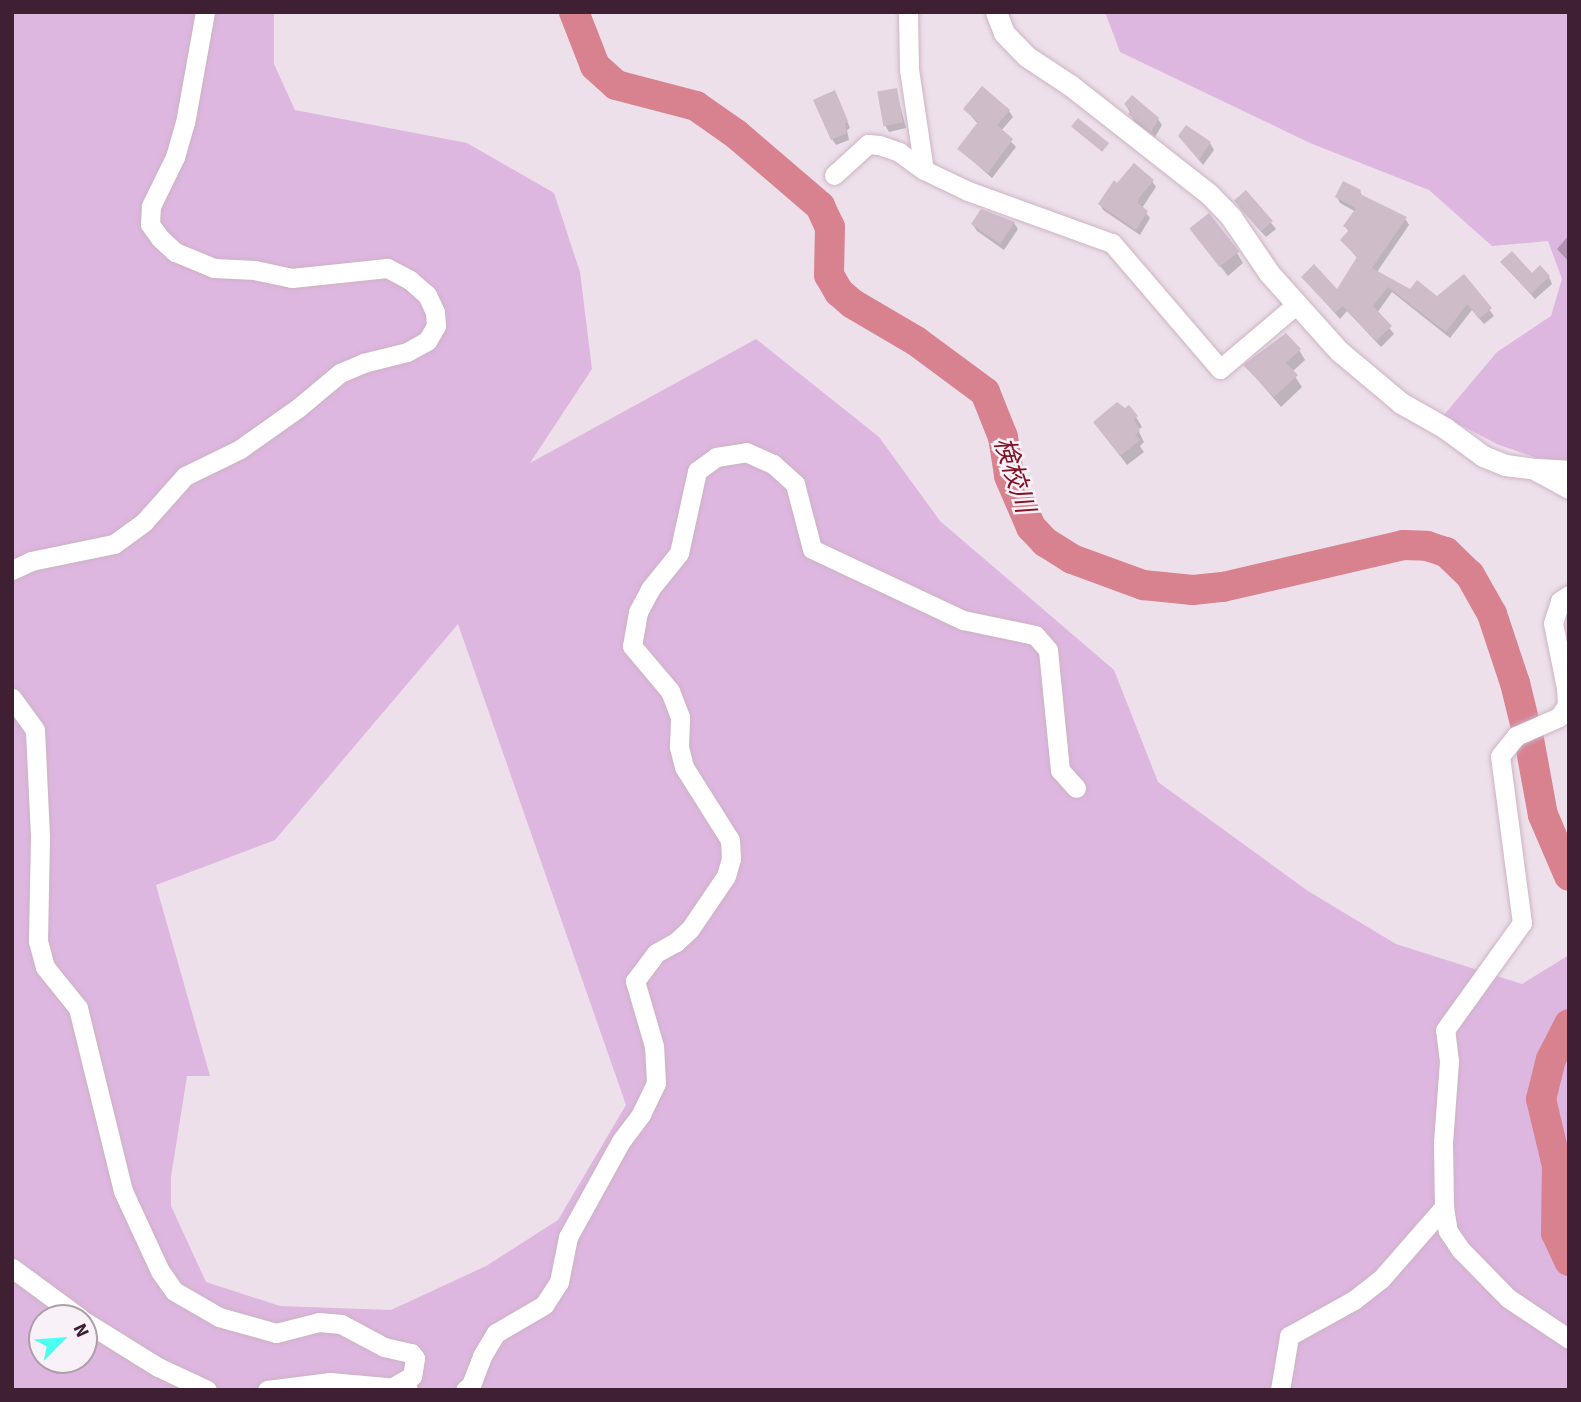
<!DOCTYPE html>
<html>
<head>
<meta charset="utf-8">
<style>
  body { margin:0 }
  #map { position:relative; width:1581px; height:1402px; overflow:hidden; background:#ede0ea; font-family:"Source Sans 3","Noto Sans JP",sans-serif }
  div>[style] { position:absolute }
  .green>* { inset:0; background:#deb7e1 }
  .shadow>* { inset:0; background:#0003 }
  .river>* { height:30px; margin:-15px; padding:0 15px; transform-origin:15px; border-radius:15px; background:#d88290 }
  .building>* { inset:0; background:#cebcc9; transform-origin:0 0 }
  .roads { filter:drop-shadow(0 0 2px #ceb2c5) drop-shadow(0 0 2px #ceb2c5) }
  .street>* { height:19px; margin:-9.5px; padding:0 9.5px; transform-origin:9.5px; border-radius:9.5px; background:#fff }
  .secondary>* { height:21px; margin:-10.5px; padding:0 10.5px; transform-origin:10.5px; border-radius:10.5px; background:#fff }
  span { translate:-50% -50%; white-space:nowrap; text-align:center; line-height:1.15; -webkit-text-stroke:5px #f9f1f8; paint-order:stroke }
  .water-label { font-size:26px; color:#821224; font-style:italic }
  .frame { position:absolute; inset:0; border:14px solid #3f1f32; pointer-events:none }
  .north { position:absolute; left:28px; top:1304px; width:70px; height:70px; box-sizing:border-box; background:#f9f1f8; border:2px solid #af9da9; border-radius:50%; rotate:65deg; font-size:19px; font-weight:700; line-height:28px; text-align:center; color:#3f1f32 }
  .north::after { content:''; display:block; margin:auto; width:24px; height:32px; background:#4cfff1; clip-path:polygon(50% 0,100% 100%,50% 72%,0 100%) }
</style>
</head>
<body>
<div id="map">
  <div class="green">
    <div style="clip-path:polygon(evenodd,12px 12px,274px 12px,274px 64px,295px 110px,467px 143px,554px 193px,580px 272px,592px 369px,530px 463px,756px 339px,879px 437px,940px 521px,1114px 670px,1158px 782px,1308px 891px,1396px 944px,1522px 984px,1569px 955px,1569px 1390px,12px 1390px,12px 12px,458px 624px,626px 1105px,558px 1220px,486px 1266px,391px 1310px,280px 1306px,206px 1282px,171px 1206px,171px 1177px,187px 1076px,210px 1076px,156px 885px,275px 840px,458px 624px,12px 12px,42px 1318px,84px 1318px,84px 1360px,42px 1360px,42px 1318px)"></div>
    <div style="clip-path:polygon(1105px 12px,1569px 12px,1569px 461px,1537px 458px,1499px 445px,1443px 416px,1497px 352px,1551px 316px,1562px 279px,1548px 241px,1492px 246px,1429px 190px,1310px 143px,1120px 52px)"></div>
  </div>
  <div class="shadow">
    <div style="clip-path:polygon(896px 90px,906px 128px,889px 132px,885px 125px)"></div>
    <div style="clip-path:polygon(838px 99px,850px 128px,847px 130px,849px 140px,836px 145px,832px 139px)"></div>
    <div style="clip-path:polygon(1126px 105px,1158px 119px,1162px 125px,1155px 137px,1134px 121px)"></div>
    <div style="clip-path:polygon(965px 109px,1009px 111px,1013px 117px,1001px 131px,1016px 147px,992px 178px,959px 149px,978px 124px)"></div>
    <div style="clip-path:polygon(1180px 137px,1210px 143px,1214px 150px,1203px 165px)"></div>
    <div style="clip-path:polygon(1152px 181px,1156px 187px,1142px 208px,1150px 218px,1140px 235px,1103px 210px,1100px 204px,1117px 185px)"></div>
    <div style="clip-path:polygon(1246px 192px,1276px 229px,1266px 237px,1239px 207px)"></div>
    <div style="clip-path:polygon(1360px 192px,1363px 197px,1405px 218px,1409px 225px,1377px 272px,1411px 291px,1437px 298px,1463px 276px,1494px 316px,1484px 324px,1472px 310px,1450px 338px,1392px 292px,1377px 313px,1394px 334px,1381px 347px,1347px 311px,1340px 319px,1303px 277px,1338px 292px,1358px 259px,1342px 240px,1349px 232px,1345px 226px,1356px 212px,1340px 203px,1337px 197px)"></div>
    <div style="clip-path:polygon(1014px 223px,1018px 229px,1004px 250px,977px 231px,973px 225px)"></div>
    <div style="clip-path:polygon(1192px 230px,1237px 253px,1243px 263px,1228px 276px)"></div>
    <div style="clip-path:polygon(1569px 235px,1569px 262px,1557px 249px)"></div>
    <div style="clip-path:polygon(1502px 263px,1532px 275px,1549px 277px,1552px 284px,1535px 299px)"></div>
    <div style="clip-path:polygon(1299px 350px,1305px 360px,1292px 372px,1302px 387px,1281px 407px,1246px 366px)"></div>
    <div style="clip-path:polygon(1136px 417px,1142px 427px,1138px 430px,1144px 442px,1140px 446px,1144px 452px,1127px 465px,1095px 422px)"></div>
  </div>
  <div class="river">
    <div style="left:574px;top:12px;width:58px;rotate:68.7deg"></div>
    <div style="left:595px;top:66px;width:28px;rotate:42deg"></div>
    <div style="left:616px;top:85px;width:83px;rotate:14.7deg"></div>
    <div style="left:696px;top:106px;width:49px;rotate:35deg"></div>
    <div style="left:736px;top:134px;width:111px;rotate:40.6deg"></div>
    <div style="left:820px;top:206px;width:23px;rotate:65deg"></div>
    <div style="left:830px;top:227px;width:48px;rotate:91.2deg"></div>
    <div style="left:829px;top:275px;width:20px;rotate:60deg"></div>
    <div style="left:839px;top:292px;width:18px;rotate:41deg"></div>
    <div style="left:853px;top:304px;width:73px;rotate:30.4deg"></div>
    <div style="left:916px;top:341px;width:86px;rotate:36.5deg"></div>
    <div style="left:985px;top:392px;width:48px;rotate:68.2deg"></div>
    <div style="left:1003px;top:437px;width:39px;rotate:81deg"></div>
    <div style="left:1009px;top:476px;width:56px;rotate:66.7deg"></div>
    <div style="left:1031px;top:527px;width:21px;rotate:47deg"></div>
    <div style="left:1045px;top:542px;width:32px;rotate:32deg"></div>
    <div style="left:1072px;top:559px;width:76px;rotate:20.1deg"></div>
    <div style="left:1143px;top:585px;width:50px;rotate:5.7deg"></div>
    <div style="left:1193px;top:590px;width:30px;rotate:-6deg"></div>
    <div style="left:1223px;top:587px;width:185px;rotate:-13.1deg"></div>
    <div style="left:1403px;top:545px;width:24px;rotate:2deg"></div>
    <div style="left:1427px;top:546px;width:20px;rotate:18deg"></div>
    <div style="left:1446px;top:552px;width:33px;rotate:44deg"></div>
    <div style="left:1470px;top:575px;width:45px;rotate:60.6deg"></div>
    <div style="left:1492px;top:614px;width:73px;rotate:71.6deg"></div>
    <div style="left:1515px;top:683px;width:42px;rotate:76.3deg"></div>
    <div style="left:1529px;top:739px;width:77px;rotate:79.6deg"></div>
    <div style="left:1543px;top:815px;width:66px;rotate:66.9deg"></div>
    <div style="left:1569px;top:1024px;width:39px;rotate:117deg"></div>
    <div style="left:1551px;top:1059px;width:41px;rotate:104deg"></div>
    <div style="left:1541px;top:1099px;width:69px;rotate:76.6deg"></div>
    <div style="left:1557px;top:1166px;width:67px;rotate:90.9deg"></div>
    <div style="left:1556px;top:1233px;width:31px;rotate:65deg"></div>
  </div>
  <div class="building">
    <div style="clip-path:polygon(982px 86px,1010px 110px,997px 125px,1013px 139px,988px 173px,957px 149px,978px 122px,963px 109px)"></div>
    <div style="left:897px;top:88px;width:35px;height:20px;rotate:80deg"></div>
    <div style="clip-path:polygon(835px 90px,848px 121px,845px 123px,847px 133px,831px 140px,813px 100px)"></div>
    <div style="clip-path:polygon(1132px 95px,1159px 118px,1151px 132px,1128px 114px,1131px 111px,1124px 104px)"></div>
    <div style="left:1078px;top:118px;width:40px;height:11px;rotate:39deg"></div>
    <div style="clip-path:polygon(1186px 125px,1211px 142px,1199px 160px,1178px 136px)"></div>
    <div style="clip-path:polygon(1134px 163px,1154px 180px,1139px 198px,1138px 203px,1148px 211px,1136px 230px,1098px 204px,1114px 180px,1117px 183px)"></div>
    <div style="clip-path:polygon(1343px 181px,1361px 190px,1360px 194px,1407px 217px,1372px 268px,1410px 289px,1417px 280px,1437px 296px,1464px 274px,1492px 308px,1479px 319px,1467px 304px,1446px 332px,1388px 287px,1373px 306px,1392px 326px,1376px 341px,1343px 306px,1335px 313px,1301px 277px,1314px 264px,1337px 289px,1357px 257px,1340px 240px,1349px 230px,1343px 226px,1356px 208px,1335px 197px)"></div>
    <div style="left:1246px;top:190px;width:41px;height:16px;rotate:49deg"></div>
    <div style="clip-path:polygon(981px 209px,1015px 222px,1000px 244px,971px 224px)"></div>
    <div style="left:1209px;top:213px;width:49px;height:25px;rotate:52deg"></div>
    <div style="clip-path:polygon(1512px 251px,1532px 273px,1540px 265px,1550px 276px,1531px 294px,1500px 262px)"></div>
    <div style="clip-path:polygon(1286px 333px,1301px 349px,1286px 363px,1298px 375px,1274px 397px,1243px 365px)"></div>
    <div style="clip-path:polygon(1117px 402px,1125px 408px,1129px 405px,1138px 416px,1134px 419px,1140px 431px,1135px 435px,1140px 440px,1120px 456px,1093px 422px)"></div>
  </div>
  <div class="roads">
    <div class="street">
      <div style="left:908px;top:12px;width:57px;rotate:89deg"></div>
      <div style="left:909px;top:69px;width:102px;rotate:81.6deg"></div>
      <div style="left:834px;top:175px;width:46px;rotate:-42.4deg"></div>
      <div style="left:868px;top:144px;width:11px;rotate:5deg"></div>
      <div style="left:879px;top:145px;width:21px;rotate:19deg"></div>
      <div style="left:899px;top:152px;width:31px;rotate:36deg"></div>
      <div style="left:924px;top:170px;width:49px;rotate:25.5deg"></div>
      <div style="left:968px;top:191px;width:153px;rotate:19.9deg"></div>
      <div style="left:1112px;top:243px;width:166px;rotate:49.4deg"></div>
      <div style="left:1220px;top:369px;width:101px;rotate:-40.2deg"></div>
      <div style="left:1530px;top:468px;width:44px;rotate:28.3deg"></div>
      <div style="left:1535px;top:468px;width:34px;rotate:3deg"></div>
      <div style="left:12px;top:570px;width:21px;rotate:-25deg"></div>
      <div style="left:31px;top:561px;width:85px;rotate:-11.6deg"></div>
      <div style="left:114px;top:544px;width:37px;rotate:-36deg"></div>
      <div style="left:144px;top:522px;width:62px;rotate:-48.3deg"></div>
      <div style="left:185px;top:476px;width:61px;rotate:-26.1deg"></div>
      <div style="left:240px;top:449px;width:71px;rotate:-35.3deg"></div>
      <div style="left:298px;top:408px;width:55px;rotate:-39.8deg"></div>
      <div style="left:340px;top:373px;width:25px;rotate:-23deg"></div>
      <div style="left:363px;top:363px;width:45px;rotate:-14deg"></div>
      <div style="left:407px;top:352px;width:23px;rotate:-29deg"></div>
      <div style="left:427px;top:341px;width:17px;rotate:-59deg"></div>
      <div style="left:436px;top:326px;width:14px;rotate:-94deg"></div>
      <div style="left:435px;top:312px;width:19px;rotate:-115deg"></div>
      <div style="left:427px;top:295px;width:23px;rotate:-139deg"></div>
      <div style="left:410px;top:280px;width:26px;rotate:-152deg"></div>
      <div style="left:387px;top:268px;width:96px;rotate:174deg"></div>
      <div style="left:292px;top:278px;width:38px;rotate:-168deg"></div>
      <div style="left:255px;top:270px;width:41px;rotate:-177.2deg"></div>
      <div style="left:214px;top:268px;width:42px;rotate:-157.7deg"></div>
      <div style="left:175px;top:252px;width:21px;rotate:-137deg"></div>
      <div style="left:160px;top:238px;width:17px;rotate:-126deg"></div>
      <div style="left:150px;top:224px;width:18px;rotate:-87deg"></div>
      <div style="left:151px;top:206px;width:55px;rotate:-63.9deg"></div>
      <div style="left:175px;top:157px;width:35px;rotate:-74deg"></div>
      <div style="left:185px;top:123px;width:113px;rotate:-79.8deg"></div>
      <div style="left:12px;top:698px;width:39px;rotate:54deg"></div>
      <div style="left:35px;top:730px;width:106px;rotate:87.3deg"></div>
      <div style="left:40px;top:836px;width:105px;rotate:91.1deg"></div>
      <div style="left:38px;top:941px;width:27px;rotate:75deg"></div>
      <div style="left:45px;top:967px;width:53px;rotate:51.2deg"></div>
      <div style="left:78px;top:1008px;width:188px;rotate:76.2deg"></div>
      <div style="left:123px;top:1191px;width:88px;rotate:65.2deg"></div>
      <div style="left:160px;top:1271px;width:24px;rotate:55deg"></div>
      <div style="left:174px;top:1291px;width:52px;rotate:30deg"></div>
      <div style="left:219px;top:1317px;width:59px;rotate:15.7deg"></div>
      <div style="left:276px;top:1333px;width:44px;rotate:-14.3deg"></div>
      <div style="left:319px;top:1322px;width:22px;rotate:5deg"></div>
      <div style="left:341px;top:1324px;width:49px;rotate:28.1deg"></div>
      <div style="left:384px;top:1347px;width:28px;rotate:13deg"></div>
      <div style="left:411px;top:1353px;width:6px;rotate:51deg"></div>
      <div style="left:415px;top:1358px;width:18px;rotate:99deg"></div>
      <div style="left:412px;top:1376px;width:20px;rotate:150deg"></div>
      <div style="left:1444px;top:1207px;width:24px;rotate:81deg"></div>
      <div style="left:1448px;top:1231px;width:23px;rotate:56deg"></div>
      <div style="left:1461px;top:1250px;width:67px;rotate:45.6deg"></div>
      <div style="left:1508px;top:1298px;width:73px;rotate:33.9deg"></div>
      <div style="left:12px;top:1268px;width:84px;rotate:36.3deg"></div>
      <div style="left:84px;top:1321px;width:87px;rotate:31.9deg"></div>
      <div style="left:158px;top:1367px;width:54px;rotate:25.1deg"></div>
      <div style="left:267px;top:1390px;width:64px;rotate:-7.2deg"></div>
      <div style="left:330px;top:1382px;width:78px;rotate:5.1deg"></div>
      <div style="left:465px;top:1390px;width:8px;rotate:-40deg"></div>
      <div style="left:471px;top:1385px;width:31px;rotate:-69deg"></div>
      <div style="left:482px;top:1356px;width:27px;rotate:-59deg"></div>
      <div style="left:496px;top:1333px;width:56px;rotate:-30.3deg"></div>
      <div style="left:544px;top:1305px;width:27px;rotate:-57deg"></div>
      <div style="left:559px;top:1282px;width:46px;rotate:-78.7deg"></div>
      <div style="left:568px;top:1237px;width:110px;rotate:-61.1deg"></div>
      <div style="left:621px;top:1141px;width:34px;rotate:-53deg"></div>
      <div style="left:641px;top:1114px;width:34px;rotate:-64deg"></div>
      <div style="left:656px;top:1083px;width:37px;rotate:-93deg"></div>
      <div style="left:654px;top:1046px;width:68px;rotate:-106.3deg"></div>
      <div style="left:635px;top:981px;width:35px;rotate:-53deg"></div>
      <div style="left:656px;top:953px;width:23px;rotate:-29deg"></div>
      <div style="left:676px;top:942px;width:19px;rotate:-43deg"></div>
      <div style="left:690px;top:929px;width:64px;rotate:-55.8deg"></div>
      <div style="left:726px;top:876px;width:18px;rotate:-74deg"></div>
      <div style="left:731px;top:859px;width:19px;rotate:-93deg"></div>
      <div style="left:730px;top:840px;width:86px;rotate:-122.2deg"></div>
      <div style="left:684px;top:767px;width:21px;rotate:-104deg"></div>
      <div style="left:679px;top:747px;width:30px;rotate:-88deg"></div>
      <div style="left:680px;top:717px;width:28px;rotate:-111deg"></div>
      <div style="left:670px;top:691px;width:59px;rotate:-130.2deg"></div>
      <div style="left:632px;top:646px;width:35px;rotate:-80deg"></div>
      <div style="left:638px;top:612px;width:26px;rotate:-62deg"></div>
      <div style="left:650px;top:589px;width:46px;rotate:-51.1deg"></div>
      <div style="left:679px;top:553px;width:84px;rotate:-77.6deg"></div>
      <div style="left:697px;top:471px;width:24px;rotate:-36deg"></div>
      <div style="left:716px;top:457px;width:30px;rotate:-9deg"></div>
      <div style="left:746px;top:452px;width:30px;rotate:24deg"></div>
      <div style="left:773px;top:464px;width:30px;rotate:42deg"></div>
      <div style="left:795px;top:484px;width:67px;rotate:75.3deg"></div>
      <div style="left:812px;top:549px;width:167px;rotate:25.2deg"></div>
      <div style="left:963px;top:620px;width:74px;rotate:11.8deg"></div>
      <div style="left:1035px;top:635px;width:20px;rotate:49deg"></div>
      <div style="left:1048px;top:650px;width:121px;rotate:84.3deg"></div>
      <div style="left:1060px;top:770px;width:24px;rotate:48deg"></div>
      <div style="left:1280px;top:1390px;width:55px;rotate:-80.5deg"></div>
      <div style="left:1289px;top:1336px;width:74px;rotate:-29deg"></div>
      <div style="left:1354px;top:1300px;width:34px;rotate:-38deg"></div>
      <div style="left:1381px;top:1279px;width:96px;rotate:-48.8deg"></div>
      <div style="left:1444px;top:1207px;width:64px;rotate:-90.9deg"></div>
      <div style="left:1443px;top:1143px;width:82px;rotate:-85.8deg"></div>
      <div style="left:1449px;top:1061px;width:31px;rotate:-97deg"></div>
      <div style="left:1445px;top:1030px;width:132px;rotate:-54.3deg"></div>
      <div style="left:1522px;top:923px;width:168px;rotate:-97.5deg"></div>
      <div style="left:1500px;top:756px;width:26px;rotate:-51deg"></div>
      <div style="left:1516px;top:736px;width:47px;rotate:-23.8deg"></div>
      <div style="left:1559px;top:717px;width:14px;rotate:-56deg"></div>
      <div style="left:1567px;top:705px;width:17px;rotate:-93deg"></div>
      <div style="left:1566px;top:688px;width:66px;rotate:-101.3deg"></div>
      <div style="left:1553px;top:623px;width:23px;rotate:-72deg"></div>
      <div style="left:1560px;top:601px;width:11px;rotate:-34deg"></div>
    </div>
    <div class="secondary">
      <div style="left:996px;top:12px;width:22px;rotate:69deg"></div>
      <div style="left:1004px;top:33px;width:32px;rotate:46deg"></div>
      <div style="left:1026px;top:56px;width:53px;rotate:33.4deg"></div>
      <div style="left:1070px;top:85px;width:177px;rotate:38.1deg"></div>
      <div style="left:1209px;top:194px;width:32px;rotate:46deg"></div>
      <div style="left:1231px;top:217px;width:68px;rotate:55.8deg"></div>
      <div style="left:1269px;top:273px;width:105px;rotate:48.1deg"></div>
      <div style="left:1339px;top:351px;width:81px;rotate:40deg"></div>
      <div style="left:1401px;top:403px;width:51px;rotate:29.6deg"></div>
      <div style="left:1445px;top:428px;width:47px;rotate:36.4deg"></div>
      <div style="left:1483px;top:456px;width:24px;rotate:22deg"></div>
      <div style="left:1505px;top:465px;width:25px;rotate:7deg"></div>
    </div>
  </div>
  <div class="water-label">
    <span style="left:1014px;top:475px;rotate:72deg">検校川</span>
  </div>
  <div class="frame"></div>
  <div class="north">N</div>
</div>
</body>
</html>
